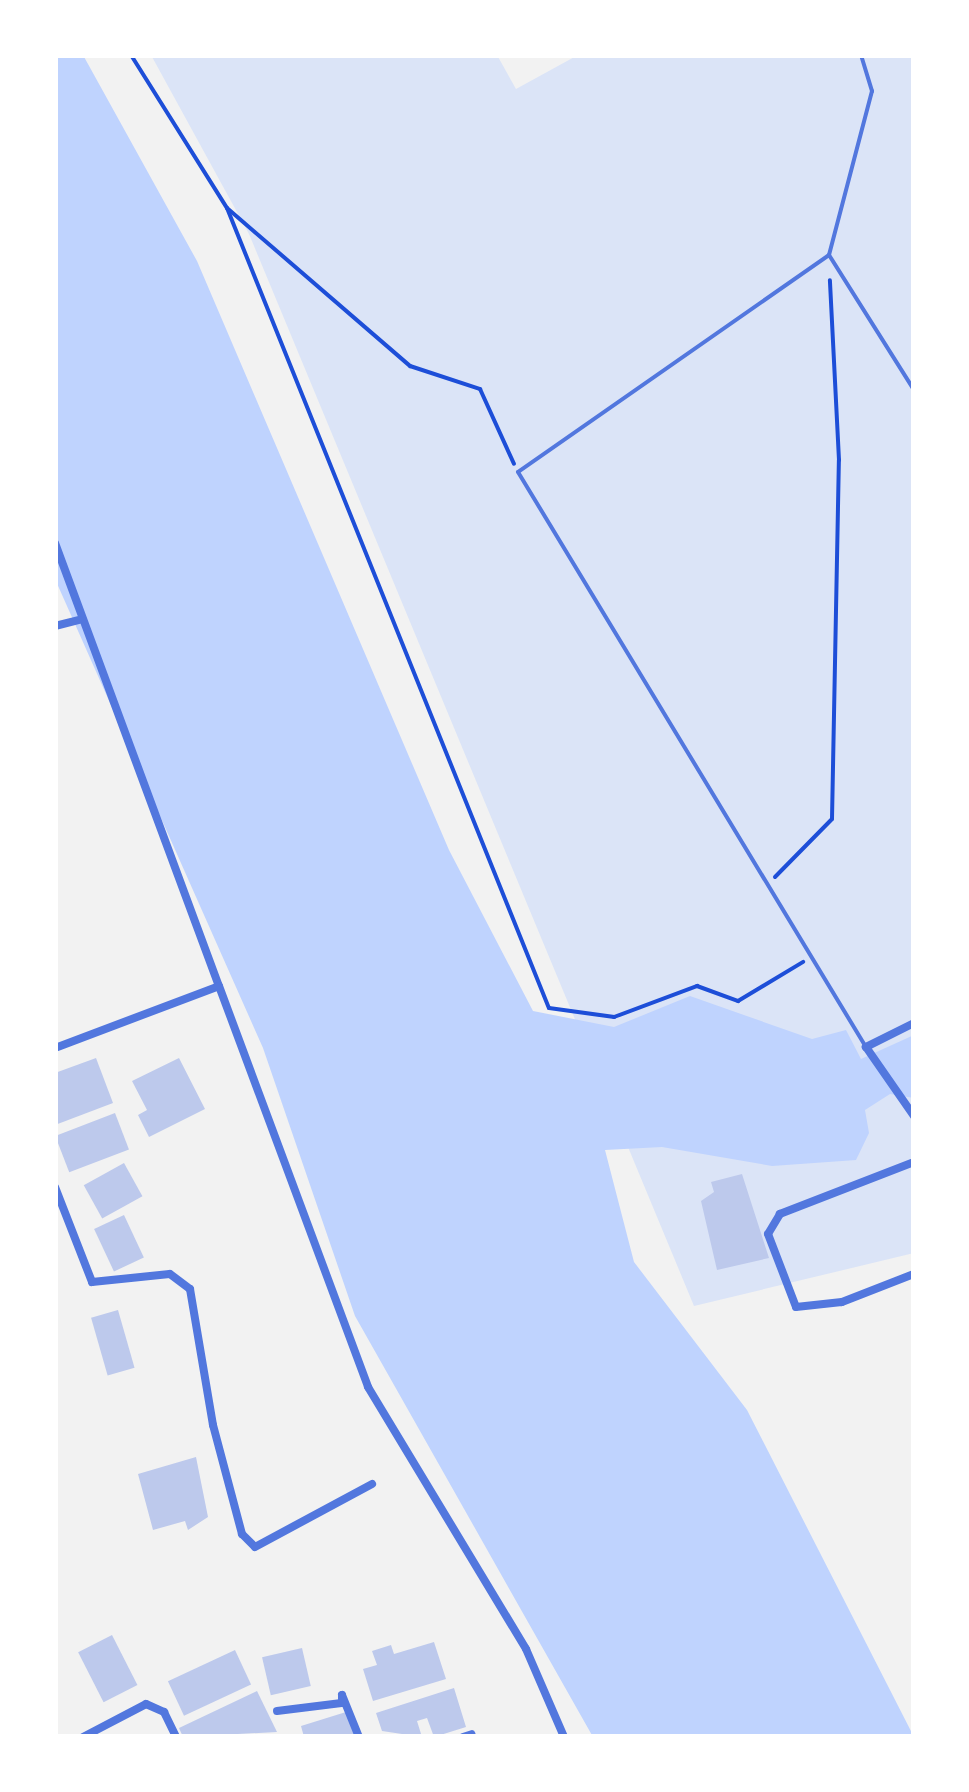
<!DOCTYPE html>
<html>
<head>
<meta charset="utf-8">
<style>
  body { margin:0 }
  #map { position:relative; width:969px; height:1792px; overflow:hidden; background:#f2f2f2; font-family:"Open Sans",sans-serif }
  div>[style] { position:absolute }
  .green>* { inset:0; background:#dbe4f7 }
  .water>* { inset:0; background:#bfd3fe }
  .building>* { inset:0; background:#bdc9ec; transform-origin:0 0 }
  .path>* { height:4px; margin:-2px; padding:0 2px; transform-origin:2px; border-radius:2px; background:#1d4ed8 }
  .service>* { height:4px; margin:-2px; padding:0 2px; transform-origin:2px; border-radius:2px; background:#5277de }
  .minor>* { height:8px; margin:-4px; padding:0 4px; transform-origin:4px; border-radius:4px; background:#5277de }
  span { translate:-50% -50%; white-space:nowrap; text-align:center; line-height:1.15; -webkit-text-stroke:10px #fff; paint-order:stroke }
  .frame { position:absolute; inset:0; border:58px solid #fff; pointer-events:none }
</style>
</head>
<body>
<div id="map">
  <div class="green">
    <div style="clip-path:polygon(151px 55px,497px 55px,516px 89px,578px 55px,914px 55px,914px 1253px,694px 1306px,249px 234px)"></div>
  </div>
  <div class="water">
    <div style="clip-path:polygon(55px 55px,83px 55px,197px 261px,449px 850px,533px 1011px,614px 1027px,690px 996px,812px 1039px,846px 1030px,861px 1059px,914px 1035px,914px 1098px,890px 1094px,865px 1110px,869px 1133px,856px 1160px,772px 1166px,662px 1147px,605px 1150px,634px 1262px,747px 1410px,914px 1737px,593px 1737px,355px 1316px,263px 1048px,55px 579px)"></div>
  </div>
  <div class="building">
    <div style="clip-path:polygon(96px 1058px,113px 1103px,55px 1125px,55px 1073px)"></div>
    <div style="clip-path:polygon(179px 1058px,205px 1109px,149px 1137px,138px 1115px,147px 1110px,132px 1081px)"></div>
    <div style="left:115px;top:1113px;width:39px;height:64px;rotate:69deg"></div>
    <div style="left:124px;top:1163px;width:38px;height:46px;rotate:61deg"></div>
    <div style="clip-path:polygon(742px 1174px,769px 1258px,717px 1270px,701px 1201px,714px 1192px,711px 1182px)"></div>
    <div style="left:124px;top:1215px;width:47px;height:33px;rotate:65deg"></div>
    <div style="left:118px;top:1310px;width:60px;height:28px;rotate:74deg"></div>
    <div style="clip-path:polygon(196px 1457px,208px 1517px,188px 1530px,185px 1521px,153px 1530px,138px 1474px)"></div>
    <div style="left:112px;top:1635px;width:56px;height:38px;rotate:63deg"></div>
    <div style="clip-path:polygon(434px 1642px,446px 1679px,373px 1701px,363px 1669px,377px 1665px,372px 1651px,391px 1645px,394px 1654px)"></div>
    <div style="left:302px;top:1648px;width:39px;height:41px;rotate:77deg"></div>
    <div style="left:235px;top:1650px;width:38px;height:74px;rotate:65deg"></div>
    <div style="clip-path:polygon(454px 1688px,466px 1727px,434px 1737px,427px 1718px,417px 1721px,422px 1737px,382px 1731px,376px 1713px)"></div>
    <div style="clip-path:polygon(257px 1691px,277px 1732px,183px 1737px,179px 1728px)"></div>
    <div style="clip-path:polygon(346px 1712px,357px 1737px,304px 1737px,301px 1726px)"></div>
  </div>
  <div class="path">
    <div style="left:131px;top:55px;width:181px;rotate:57.9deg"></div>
    <div style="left:227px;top:208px;width:242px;rotate:40.8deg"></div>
    <div style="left:410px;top:366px;width:74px;rotate:18.2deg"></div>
    <div style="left:480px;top:389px;width:82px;rotate:65.6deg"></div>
    <div style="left:227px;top:208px;width:862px;rotate:68.08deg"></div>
    <div style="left:549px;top:1008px;width:66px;rotate:7.9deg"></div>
    <div style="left:614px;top:1017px;width:89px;rotate:-20.5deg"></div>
    <div style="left:697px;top:986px;width:44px;rotate:20.1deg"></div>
    <div style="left:738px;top:1001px;width:76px;rotate:-31deg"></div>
    <div style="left:775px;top:877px;width:81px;rotate:-45.5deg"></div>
    <div style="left:832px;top:819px;width:359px;rotate:-88.9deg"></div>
    <div style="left:839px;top:460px;width:180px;rotate:-92.9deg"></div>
  </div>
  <div class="service">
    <div style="left:861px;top:55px;width:38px;rotate:73deg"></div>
    <div style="left:872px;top:91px;width:170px;rotate:104.7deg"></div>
    <div style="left:829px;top:255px;width:160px;rotate:57.8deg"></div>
    <div style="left:829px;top:255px;width:379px;rotate:145.1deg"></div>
    <div style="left:518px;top:472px;width:672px;rotate:58.82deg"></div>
  </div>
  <div class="minor">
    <div style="left:55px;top:543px;width:472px;rotate:69.7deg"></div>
    <div style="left:55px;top:626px;width:25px;rotate:-14deg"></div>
    <div style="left:914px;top:1023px;width:54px;rotate:153.4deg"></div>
    <div style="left:866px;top:1047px;width:84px;rotate:55.2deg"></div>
    <div style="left:55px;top:1048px;width:175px;rotate:-20.7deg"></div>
    <div style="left:219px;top:986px;width:428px;rotate:69.6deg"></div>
    <div style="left:368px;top:1387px;width:306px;rotate:58.9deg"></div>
    <div style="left:526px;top:1649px;width:96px;rotate:66.6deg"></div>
    <div style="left:914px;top:1162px;width:144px;rotate:158.8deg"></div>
    <div style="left:780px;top:1214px;width:23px;rotate:121deg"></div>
    <div style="left:768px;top:1234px;width:78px;rotate:69deg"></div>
    <div style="left:796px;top:1307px;width:46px;rotate:-6.2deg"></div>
    <div style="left:842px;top:1302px;width:77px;rotate:-21.3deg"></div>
    <div style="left:55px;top:1187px;width:102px;rotate:68.7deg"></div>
    <div style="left:92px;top:1282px;width:78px;rotate:-5.9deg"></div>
    <div style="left:170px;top:1274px;width:25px;rotate:37deg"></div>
    <div style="left:190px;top:1289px;width:138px;rotate:80.4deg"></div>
    <div style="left:213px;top:1425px;width:113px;rotate:75.1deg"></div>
    <div style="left:242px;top:1534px;width:18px;rotate:45deg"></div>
    <div style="left:255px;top:1547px;width:133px;rotate:-28.3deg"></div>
    <div style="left:277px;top:1711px;width:65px;rotate:-7deg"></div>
    <div style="left:342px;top:1703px;width:8px;rotate:-90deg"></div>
    <div style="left:342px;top:1695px;width:45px;rotate:68deg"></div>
    <div style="left:83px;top:1737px;width:71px;rotate:-27.6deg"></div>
    <div style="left:146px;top:1704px;width:20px;rotate:24deg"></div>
    <div style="left:164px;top:1712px;width:28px;rotate:64deg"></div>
    <div style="left:463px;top:1737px;width:9px;rotate:-18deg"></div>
  </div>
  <div class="frame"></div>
</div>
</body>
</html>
